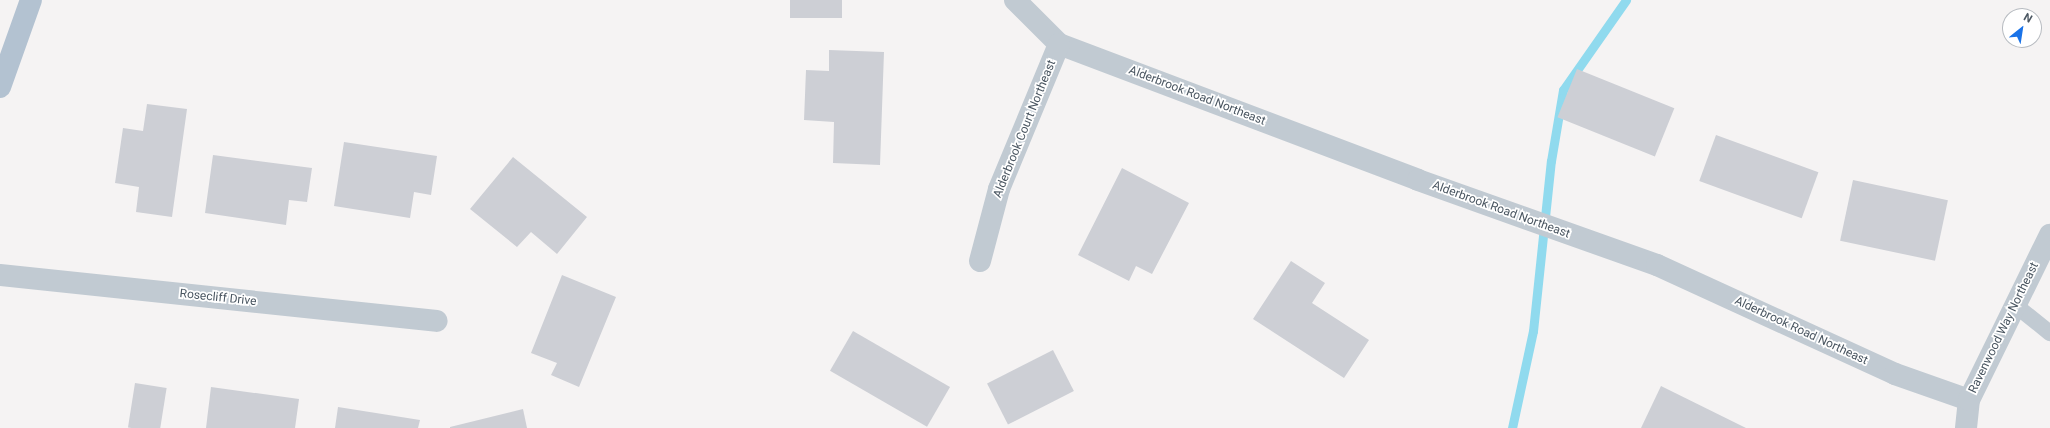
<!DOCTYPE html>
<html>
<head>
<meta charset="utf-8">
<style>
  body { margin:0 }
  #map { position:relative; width:2050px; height:428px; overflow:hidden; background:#f5f3f3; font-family:Roboto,sans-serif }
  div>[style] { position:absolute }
  .stream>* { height:9px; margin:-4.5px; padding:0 4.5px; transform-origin:4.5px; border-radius:4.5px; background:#90daee }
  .building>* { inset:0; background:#cdcfd5; transform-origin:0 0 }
  .lane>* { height:16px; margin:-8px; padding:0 8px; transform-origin:8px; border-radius:8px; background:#c1cad2 }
  .street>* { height:22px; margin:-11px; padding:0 11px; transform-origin:11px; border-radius:11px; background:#c1cad2 }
  .primary>* { height:22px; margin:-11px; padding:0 11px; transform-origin:11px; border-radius:11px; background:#b3c2d1 }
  span { translate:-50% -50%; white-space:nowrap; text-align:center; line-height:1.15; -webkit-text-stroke:3.5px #fff; paint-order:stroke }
  .street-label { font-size:12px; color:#4a5661 }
  .north { position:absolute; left:2002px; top:8px; width:40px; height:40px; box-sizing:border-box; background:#fff; border:1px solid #b7bbc0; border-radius:50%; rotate:30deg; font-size:11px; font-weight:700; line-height:16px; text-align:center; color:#4a5661 }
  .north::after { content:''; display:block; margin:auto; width:14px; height:18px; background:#1a73e8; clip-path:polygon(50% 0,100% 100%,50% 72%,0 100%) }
</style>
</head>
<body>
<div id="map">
  <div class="stream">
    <div style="left:1512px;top:428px;width:99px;rotate:-77.8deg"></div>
    <div style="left:1533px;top:331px;width:171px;rotate:-84deg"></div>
    <div style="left:1551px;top:161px;width:72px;rotate:-80.4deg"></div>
    <div style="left:1563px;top:90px;width:110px;rotate:-55deg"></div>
  </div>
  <div class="building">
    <div style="left:790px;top:0;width:52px;height:18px"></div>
    <div style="clip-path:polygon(829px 50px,884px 52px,880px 165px,833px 163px,834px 122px,804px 120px,806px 70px,829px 71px)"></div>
    <div style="left:1577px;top:69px;width:105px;height:52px;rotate:22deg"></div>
    <div style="clip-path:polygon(147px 104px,187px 109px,172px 217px,136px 212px,139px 187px,115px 183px,123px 128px,143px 131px)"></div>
    <div style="left:1716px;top:135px;width:109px;height:49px;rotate:20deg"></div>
    <div style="clip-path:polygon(344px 142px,437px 156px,431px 195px,414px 192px,410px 218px,334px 206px)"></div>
    <div style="clip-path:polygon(213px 155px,312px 168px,307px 202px,289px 200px,286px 225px,205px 213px)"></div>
    <div style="clip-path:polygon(513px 157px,587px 217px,557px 254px,531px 232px,517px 247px,470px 209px)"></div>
    <div style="clip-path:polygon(1122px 168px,1189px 203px,1152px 274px,1136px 266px,1129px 281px,1078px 255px)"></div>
    <div style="left:1853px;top:180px;width:97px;height:62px;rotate:12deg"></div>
    <div style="clip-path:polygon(1291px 261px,1325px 283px,1312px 303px,1369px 340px,1344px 378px,1253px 319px)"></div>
    <div style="clip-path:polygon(562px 275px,616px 297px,579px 387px,551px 375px,557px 363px,531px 353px)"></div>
    <div style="left:853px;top:331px;width:112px;height:46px;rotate:30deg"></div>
    <div style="left:1053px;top:350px;width:46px;height:74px;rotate:63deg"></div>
    <div style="left:135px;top:383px;width:32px;height:45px;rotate:9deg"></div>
    <div style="clip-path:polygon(1661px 386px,1746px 428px,1641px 428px)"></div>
    <div style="clip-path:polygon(211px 387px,299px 399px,295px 428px,206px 428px)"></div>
    <div style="clip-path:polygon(338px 407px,420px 420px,418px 428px,335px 428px)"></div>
    <div style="clip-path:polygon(523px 409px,527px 428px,450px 428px,450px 427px)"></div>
  </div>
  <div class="lane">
    <div style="left:2015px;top:305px;width:45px;rotate:38.7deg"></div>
  </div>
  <div class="street">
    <div style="left:1015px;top:0;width:62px;rotate:45deg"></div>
    <div style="left:1059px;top:44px;width:384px;rotate:20.7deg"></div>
    <div style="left:1418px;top:180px;width:254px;rotate:19.6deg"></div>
    <div style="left:1657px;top:265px;width:262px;rotate:24.6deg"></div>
    <div style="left:1895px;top:374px;width:78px;rotate:19.4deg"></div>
    <div style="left:980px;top:261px;width:74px;rotate:-75.2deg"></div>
    <div style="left:999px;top:189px;width:157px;rotate:-67.5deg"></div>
    <div style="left:0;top:275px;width:439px;rotate:6deg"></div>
    <div style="left:1966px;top:428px;width:28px;rotate:-84deg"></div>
    <div style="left:1969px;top:400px;width:184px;rotate:-63.9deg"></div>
  </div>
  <div class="primary">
    <div style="left:0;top:87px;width:92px;rotate:-70.4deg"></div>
  </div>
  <div class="street-label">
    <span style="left:1197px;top:96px;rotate:21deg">Alderbrook Road Northeast</span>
    <span style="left:1025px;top:129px;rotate:-68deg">Alderbrook Court Northeast</span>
    <span style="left:1501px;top:210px;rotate:20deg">Alderbrook Road Northeast</span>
    <span style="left:218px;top:298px;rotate:6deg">Rosecliff Drive</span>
    <span style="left:2004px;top:328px;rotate:-64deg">Ravenwood Way Northeast</span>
    <span style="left:1801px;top:331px;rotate:25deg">Alderbrook Road Northeast</span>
  </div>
  <div class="north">N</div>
</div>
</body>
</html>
